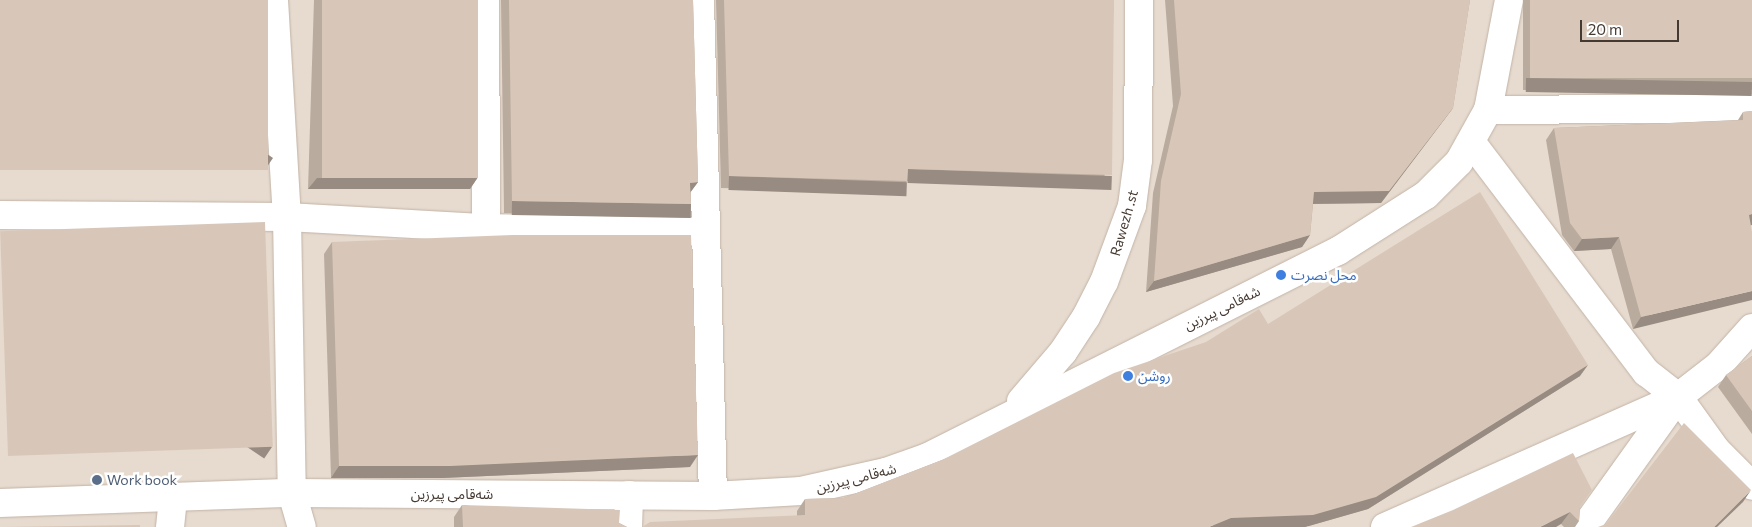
<!DOCTYPE html>
<html>
<head>
<meta charset="utf-8">
<style>
  body { margin:0 }
  #map { position:relative; width:1752px; height:527px; overflow:hidden; background:#f3ebe2; font-family:Commissioner,"Noto Sans Arabic",sans-serif }
  div>[style] { position:absolute }
  .residential>* { inset:0; background:#e7dbcf; transform-origin:0 0 }
  .roads { filter:drop-shadow(0 0 1px #c2b3a7) drop-shadow(0 0 1px #c2b3a7) }
  .minor>* { height:28px; margin:-14px; padding:0 14px; transform-origin:14px; border-radius:14px; background:#fff }
  .wall>* { inset:0; background:#baab9f; transform-origin:0 0 }
  .shaded-wall>* { inset:0; background:#978b82; transform-origin:0 0 }
  .building>* { inset:0; background:#d8c7b9; transform-origin:0 0 }
  .dots>* { width:14px; height:14px; translate:-50% -50%; box-sizing:border-box; border:2px solid #fff; border-radius:50% }
  span { translate:-50% -50%; white-space:nowrap; text-align:center; line-height:1.15; -webkit-text-stroke:5px #fff; paint-order:stroke }
  .street-label { font-size:14px; color:#453a32 }
  .shop-label { font-size:14px; color:#366cbe }
  .left { translate:0 -50%; text-align:left }
  .service-label { font-size:14px; color:#4e5e75 }
  .scale { position:absolute; left:1580px; top:20px; width:99px; height:22px; box-sizing:border-box; border:2px solid #453a32; border-top:0; padding-left:6px; font-size:15px; line-height:18px; white-space:nowrap; color:#453a32; -webkit-text-stroke:4px #fff; paint-order:stroke }
</style>
</head>
<body>
<div id="map">
  <div class="residential">
    <div style="left:0;top:0;width:1752px;height:527px"></div>
  </div>
  <div class="roads">
    <div class="minor">
      <div style="left:274px;top:0;width:217px;rotate:86.6deg"></div>
      <div style="left:287px;top:217px;width:276px;rotate:89deg"></div>
      <div style="left:292px;top:493px;width:35px;rotate:74deg"></div>
      <div style="left:485px;top:0;width:228px;rotate:89.7deg"></div>
      <div style="left:700px;top:0;width:496px;rotate:88.5deg"></div>
      <div style="left:1488px;top:110px;width:264px;rotate:-0.4deg"></div>
      <div style="left:1472px;top:143px;width:288px;rotate:52.8deg"></div>
      <div style="left:1646px;top:372px;width:41px;rotate:38deg"></div>
      <div style="left:1678px;top:397px;width:67px;rotate:54.2deg"></div>
      <div style="left:1717px;top:451px;width:49px;rotate:45deg"></div>
      <div style="left:0;top:215px;width:287px;rotate:0.4deg"></div>
      <div style="left:287px;top:217px;width:199px;rotate:3.2deg"></div>
      <div style="left:486px;top:228px;width:219px;rotate:1deg"></div>
      <div style="left:1021px;top:401px;width:65px;rotate:-49.4deg"></div>
      <div style="left:1063px;top:352px;width:42px;rotate:-56.7deg"></div>
      <div style="left:1086px;top:317px;width:39px;rotate:-63deg"></div>
      <div style="left:1104px;top:282px;width:81px;rotate:-69.8deg"></div>
      <div style="left:1132px;top:206px;width:46px;rotate:-82.6deg"></div>
      <div style="left:1138px;top:160px;width:160px;rotate:-89.6deg"></div>
      <div style="left:0;top:503px;width:292px;rotate:-2deg"></div>
      <div style="left:292px;top:493px;width:421px;rotate:0.4deg"></div>
      <div style="left:713px;top:496px;width:88px;rotate:-3.3deg"></div>
      <div style="left:801px;top:491px;width:87px;rotate:-12.6deg"></div>
      <div style="left:886px;top:472px;width:45px;rotate:-19.7deg"></div>
      <div style="left:928px;top:457px;width:459px;rotate:-26.7deg"></div>
      <div style="left:1338px;top:251px;width:104px;rotate:-32.5deg"></div>
      <div style="left:1426px;top:195px;width:47px;rotate:-45deg"></div>
      <div style="left:1459px;top:162px;width:60px;rotate:-60.9deg"></div>
      <div style="left:1488px;top:110px;width:112px;rotate:-79.2deg"></div>
      <div style="left:170px;top:527px;width:30px;rotate:-84deg"></div>
      <div style="left:628px;top:527px;width:32px;rotate:-88deg"></div>
      <div style="left:1385px;top:527px;width:321px;rotate:-23.9deg"></div>
      <div style="left:1585px;top:527px;width:160px;rotate:-54.4deg"></div>
      <div style="left:1678px;top:397px;width:51px;rotate:-37.8deg"></div>
      <div style="left:1718px;top:366px;width:51px;rotate:-48.2deg"></div>
    </div>
  </div>
  <div class="wall">
    <div style="clip-path:polygon(314px 0,478px 0,478px 177px,470px 189px,308px 189px)"></div>
    <div style="clip-path:polygon(501px 0,693px 0,698px 182px,690px 193px,691px 204px,682px 216px,504px 213px)"></div>
    <div style="clip-path:polygon(716px 0,1114px 0,1104px 187px,907px 181px,899px 193px,721px 188px)"></div>
    <div style="clip-path:polygon(1165px 0,1470px 0,1453px 108px,1381px 203px,1313px 204px,1310px 235px,1302px 247px,1146px 292px,1153px 193px,1173px 106px)"></div>
    <div style="left:1523px;top:0;width:229px;height:90px"></div>
    <div style="clip-path:polygon(1752px 111px,1752px 225px,1751px 225px,1633px 329px,1611px 249px,1574px 251px,1562px 235px,1546px 140px,1554px 128px,1738px 120px,1743px 112px)"></div>
    <div style="clip-path:polygon(332px 242px,690px 467px,442px 478px,331px 478px,324px 254px)"></div>
    <div style="clip-path:polygon(1268px 324px,1580px 376px,1368px 509px,1305px 527px,797px 516px,797px 511px,805px 499px,844px 498px,942px 460px)"></div>
    <div style="clip-path:polygon(1752px 356px,1752px 434px,1718px 387px,1726px 375px)"></div>
    <div style="clip-path:polygon(462px 505px,619px 523px,627px 527px,454px 527px,454px 517px)"></div>
    <div style="clip-path:polygon(1580px 507px,1579px 521px,1575px 527px,1564px 527px,1561px 524px,1453px 510px)"></div>
  </div>
  <div class="shaded-wall">
    <div style="left:1526px;top:78px;width:226px;height:14px;rotate:1deg"></div>
    <div style="clip-path:polygon(1453px 108px,1381px 203px,1305px 204px,1314px 192px)"></div>
    <div style="left:273px;top:158px;width:14px;height:273px;rotate:124deg"></div>
    <div style="left:908px;top:169px;width:204px;height:14px;rotate:2deg"></div>
    <div style="left:729px;top:176px;width:178px;height:14px;rotate:2deg"></div>
    <div style="clip-path:polygon(478px 177px,470px 189px,308px 189px,317px 178px)"></div>
    <div style="clip-path:polygon(698px 182px,689px 194px,690px 183px)"></div>
    <div style="left:512px;top:201px;width:179px;height:14px;rotate:1deg"></div>
    <div style="clip-path:polygon(1752px 214px,1752px 225px,1741px 227px,1749px 215px)"></div>
    <div style="clip-path:polygon(1310px 235px,1302px 247px,1146px 292px,1154px 281px)"></div>
    <div style="clip-path:polygon(1619px 237px,1611px 249px,1574px 251px,1582px 239px)"></div>
    <div style="clip-path:polygon(1752px 291px,1752px 300px,1633px 329px,1641px 317px)"></div>
    <div style="clip-path:polygon(1588px 365px,1580px 376px,1368px 509px,1305px 527px,1209px 527px)"></div>
    <div style="left:272px;top:447px;width:14px;height:272px;rotate:124deg"></div>
    <div style="clip-path:polygon(698px 455px,690px 467px,442px 478px,331px 478px,339px 466px)"></div>
    <div style="clip-path:polygon(1751px 490px,1743px 502px,1717px 527px,1714px 527px)"></div>
    <div style="clip-path:polygon(1570px 512px,1561px 524px,1556px 527px,1540px 527px)"></div>
  </div>
  <div class="building">
    <div style="left:0;top:0;width:268px;height:170px"></div>
    <div style="left:322px;top:0;width:156px;height:178px"></div>
    <div style="clip-path:polygon(509px 0,693px 0,698px 182px,690px 183px,691px 204px,512px 201px)"></div>
    <div style="clip-path:polygon(724px 0,1114px 0,1112px 175px,908px 169px,907px 181px,729px 176px)"></div>
    <div style="clip-path:polygon(1174px 0,1470px 0,1453px 108px,1389px 191px,1314px 192px,1310px 235px,1154px 281px,1161px 181px,1181px 94px)"></div>
    <div style="left:1530px;top:0;width:222px;height:78px"></div>
    <div style="clip-path:polygon(1752px 111px,1752px 214px,1749px 215px,1752px 232px,1752px 291px,1641px 317px,1619px 237px,1582px 239px,1570px 223px,1554px 128px,1743px 120px,1743px 112px)"></div>
    <div style="clip-path:polygon(1480px 192px,1588px 365px,1376px 497px,1313px 515px,1231px 518px,1209px 527px,642px 527px,650px 522px,805px 515px,805px 499px,844px 498px,942px 460px,1114px 373px,1206px 342px,1259px 309px,1268px 324px)"></div>
    <div style="left:265px;top:222px;width:225px;height:265px;rotate:88deg"></div>
    <div style="clip-path:polygon(512px 235px,691px 235px,698px 455px,450px 466px,339px 466px,332px 242px)"></div>
    <div style="clip-path:polygon(1752px 356px,1752px 411px,1726px 375px)"></div>
    <div style="clip-path:polygon(1684px 423px,1751px 490px,1714px 527px,1598px 527px,1606px 524px)"></div>
    <div style="clip-path:polygon(1573px 453px,1592px 490px,1580px 507px,1579px 521px,1570px 512px,1540px 527px,1411px 527px,1453px 510px)"></div>
    <div style="clip-path:polygon(462px 505px,620px 510px,619px 523px,627px 527px,463px 527px)"></div>
    <div style="clip-path:polygon(140px 525px,140px 527px,0 527px)"></div>
  </div>
  <div class="dots">
    <div style="left:1281px;top:275px;background:#3f7fe0"></div>
    <div style="left:1128px;top:376px;background:#3f7fe0"></div>
    <div style="left:97px;top:480px;background:#5c6f8a"></div>
  </div>
  <div class="street-label">
    <span style="left:1124px;top:223px;rotate:-74deg">Rawezh .st</span>
    <span style="left:1222px;top:308px;rotate:-26deg">شەقامی پیرزین</span>
    <span style="left:856px;top:478px;rotate:-14deg">شەقامی پیرزین</span>
    <span style="left:452px;top:494px">شەقامی پیرزین</span>
  </div>
  <div class="shop-label">
    <span class="left" style="left:1291px;top:275px">محل نصرت</span>
    <span class="left" style="left:1138px;top:376px">روشن</span>
  </div>
  <div class="service-label">
    <span class="left" style="left:107px;top:480px">Work book</span>
  </div>
  <div class="scale">20 m</div>
</div>
</body>
</html>
